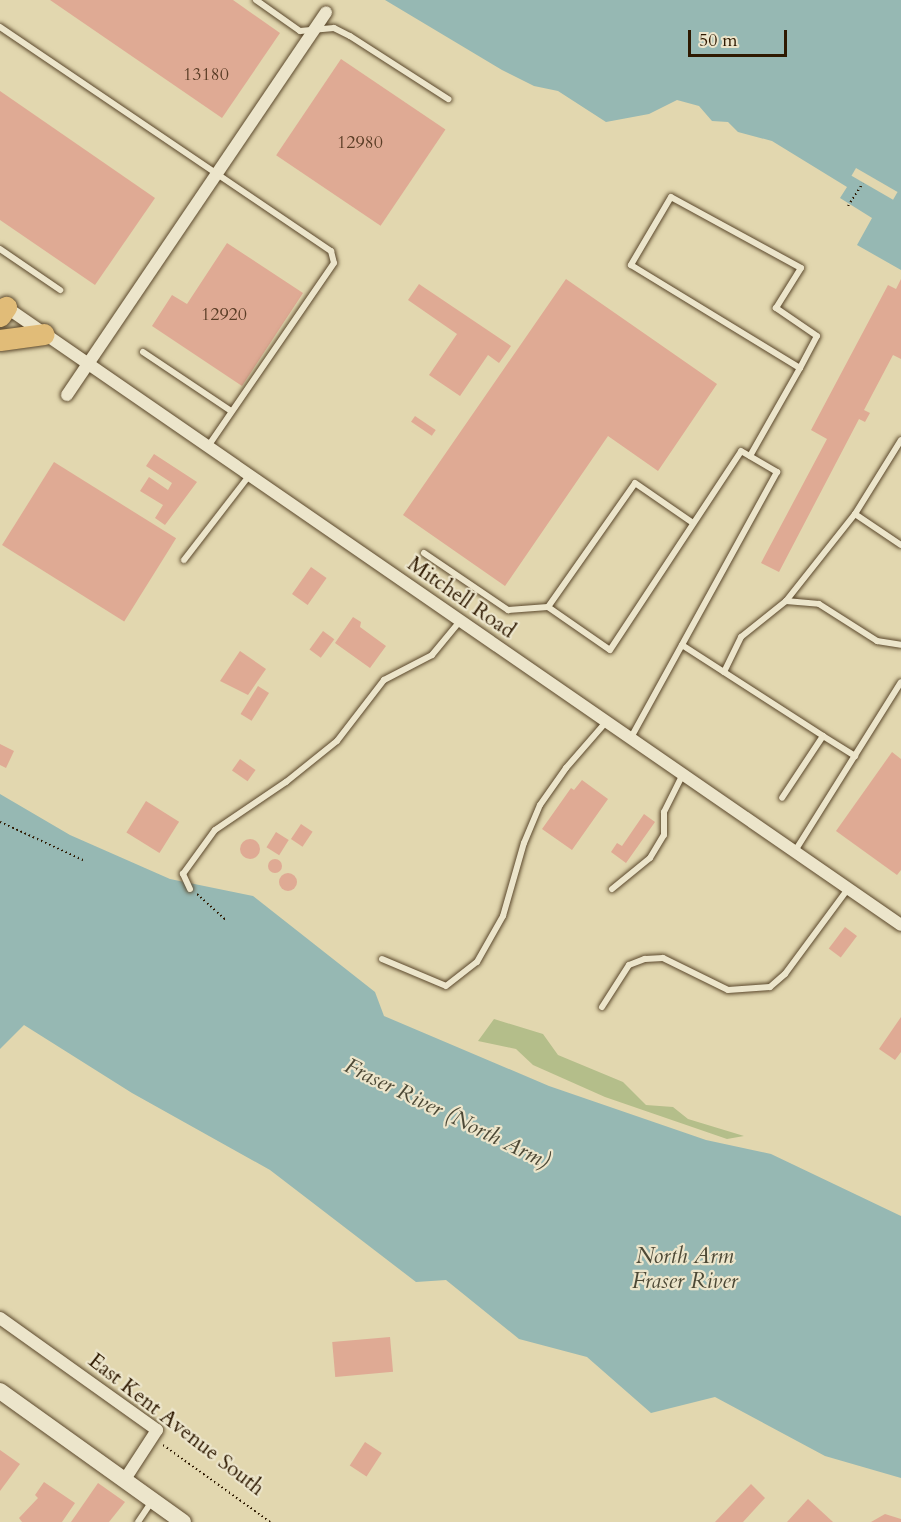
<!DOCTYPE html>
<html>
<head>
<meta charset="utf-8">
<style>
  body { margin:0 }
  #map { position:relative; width:901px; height:1522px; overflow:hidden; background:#e2d7af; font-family:Cardo,serif }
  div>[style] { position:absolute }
  .green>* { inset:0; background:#b4be8a }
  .water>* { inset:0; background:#96b8b3 }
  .pier>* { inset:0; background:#e2d7af; transform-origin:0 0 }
  .building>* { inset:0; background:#dfaa94; transform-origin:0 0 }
  .round { border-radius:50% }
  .path>* { height:2px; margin-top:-1px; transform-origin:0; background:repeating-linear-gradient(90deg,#2e1901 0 1.5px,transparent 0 4.5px) }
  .roads { filter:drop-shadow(0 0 2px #5b482c) drop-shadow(0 0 2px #5b482c) }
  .lane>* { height:6px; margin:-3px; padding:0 3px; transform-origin:3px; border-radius:3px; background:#ece5cb }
  .street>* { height:12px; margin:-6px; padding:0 6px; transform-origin:6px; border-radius:6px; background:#ece5cb }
  .secondary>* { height:16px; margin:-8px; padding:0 8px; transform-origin:8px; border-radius:8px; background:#ece5cb }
  .highway>* { height:21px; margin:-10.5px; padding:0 10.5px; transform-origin:10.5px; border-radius:10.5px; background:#e1bc78 }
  span { translate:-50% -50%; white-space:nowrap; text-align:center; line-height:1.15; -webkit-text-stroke:4.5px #ece5cb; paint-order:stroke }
  .number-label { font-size:18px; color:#5a3d26 }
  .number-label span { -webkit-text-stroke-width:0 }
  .street-label { font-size:21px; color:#2e1901 }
  .water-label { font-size:22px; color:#4d4936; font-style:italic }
  .scale { position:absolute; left:688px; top:30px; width:99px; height:27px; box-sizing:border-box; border:3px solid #2e1901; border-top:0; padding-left:8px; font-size:18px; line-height:21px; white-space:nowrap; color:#2e1901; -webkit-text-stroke:4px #ece5cb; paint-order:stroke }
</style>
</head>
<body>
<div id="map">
  <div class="green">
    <div style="clip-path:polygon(494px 1019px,543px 1034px,558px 1055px,623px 1082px,646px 1105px,673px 1107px,688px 1119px,744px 1136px,727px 1139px,605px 1097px,533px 1065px,516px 1049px,478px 1041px)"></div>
  </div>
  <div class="water">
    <div style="clip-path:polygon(385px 0,901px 0,901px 270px,857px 245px,872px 218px,840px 198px,847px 187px,772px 141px,738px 132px,728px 122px,712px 121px,699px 106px,677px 100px,649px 114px,606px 122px,558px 91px,534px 86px,502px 70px)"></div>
    <div style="clip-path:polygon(0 794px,70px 835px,170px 879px,253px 896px,375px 992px,384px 1016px,549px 1086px,706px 1140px,771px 1154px,901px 1216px,901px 1478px,825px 1456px,715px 1397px,651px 1413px,587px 1357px,519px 1339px,446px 1280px,416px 1282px,270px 1170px,132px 1093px,24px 1025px,0 1049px)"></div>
  </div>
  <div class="pier">
    <div style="left:856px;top:168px;width:48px;height:9px;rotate:30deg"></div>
  </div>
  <div class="building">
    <div style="clip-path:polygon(50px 0,233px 0,280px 33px,222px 118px)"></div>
    <div style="left:341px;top:59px;width:126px;height:116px;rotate:34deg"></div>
    <div style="clip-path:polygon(0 91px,155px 198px,95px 285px,0 220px)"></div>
    <div style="clip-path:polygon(227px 243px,303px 293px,242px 386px,152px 326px,172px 295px,187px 304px)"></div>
    <div style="clip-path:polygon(566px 279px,717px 384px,658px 471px,608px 436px,505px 586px,403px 515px)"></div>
    <div style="clip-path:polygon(901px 279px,901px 359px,893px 355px,864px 410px,870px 413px,865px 422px,859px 419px,779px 572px,761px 563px,827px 439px,811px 430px,888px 285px,896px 289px)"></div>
    <div style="clip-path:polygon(419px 284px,511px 346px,499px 363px,488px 355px,460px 396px,429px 375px,457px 334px,408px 300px)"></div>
    <div style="left:415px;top:416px;width:25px;height:7px;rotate:34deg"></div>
    <div style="clip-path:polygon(154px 454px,197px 482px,165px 525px,155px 518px,163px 505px,140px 491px,149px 477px,168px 490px,172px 483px,146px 466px)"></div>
    <div style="left:54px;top:462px;width:144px;height:98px;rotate:32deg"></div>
    <div style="left:311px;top:567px;width:19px;height:33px;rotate:35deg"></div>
    <div style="clip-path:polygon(353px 617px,361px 622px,360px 627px,386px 646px,370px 668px,335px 643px)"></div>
    <div style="left:323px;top:631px;width:14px;height:23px;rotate:36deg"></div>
    <div style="clip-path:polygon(240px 651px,266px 669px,248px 695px,220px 681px)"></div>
    <div style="left:258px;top:686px;width:13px;height:33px;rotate:32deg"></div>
    <div style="clip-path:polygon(0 744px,14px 751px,6px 768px,0 765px)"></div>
    <div style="clip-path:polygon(892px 752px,901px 759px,901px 870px,897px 875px,836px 831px)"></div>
    <div style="left:240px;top:759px;width:19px;height:14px;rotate:35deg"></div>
    <div style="clip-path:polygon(582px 780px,608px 799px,572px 850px,542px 829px,571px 788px,574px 790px)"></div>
    <div style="left:146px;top:801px;width:39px;height:37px;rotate:32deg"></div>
    <div style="clip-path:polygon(644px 814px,655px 822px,626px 863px,611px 852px,617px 843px,622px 846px)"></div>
    <div style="left:301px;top:824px;width:14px;height:18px;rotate:34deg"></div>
    <div style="left:276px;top:832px;width:15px;height:18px;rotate:32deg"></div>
    <div class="round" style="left:240px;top:839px;width:20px;height:20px"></div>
    <div class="round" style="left:268px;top:859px;width:14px;height:14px"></div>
    <div class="round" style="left:279px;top:873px;width:18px;height:18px"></div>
    <div style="left:845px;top:927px;width:15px;height:27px;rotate:37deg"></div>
    <div style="clip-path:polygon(901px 1017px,901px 1052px,895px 1060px,879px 1049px)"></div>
    <div style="left:390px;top:1337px;width:35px;height:58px;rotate:85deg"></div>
    <div style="left:365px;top:1442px;width:20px;height:28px;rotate:33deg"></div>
    <div style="clip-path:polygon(0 1450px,20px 1464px,0 1491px)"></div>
    <div style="clip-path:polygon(44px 1482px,75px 1503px,62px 1522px,22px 1522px,19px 1518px,38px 1498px,35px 1495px)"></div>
    <div style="clip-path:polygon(98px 1483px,125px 1502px,109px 1522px,71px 1522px)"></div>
    <div style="clip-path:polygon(751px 1484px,765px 1498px,743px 1522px,715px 1522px)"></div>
    <div style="clip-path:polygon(808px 1499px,833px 1522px,787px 1522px)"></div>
    <div style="clip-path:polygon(885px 1514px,901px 1519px,901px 1522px,871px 1522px)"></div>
  </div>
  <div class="path">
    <div style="left:848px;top:206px;width:27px;rotate:-57deg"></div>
    <div style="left:0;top:822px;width:94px;rotate:24.6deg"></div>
    <div style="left:197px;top:894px;width:38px;rotate:42deg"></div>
    <div style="left:163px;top:1445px;width:132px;rotate:35.7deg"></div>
  </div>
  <div class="roads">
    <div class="lane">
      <div style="left:256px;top:0;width:54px;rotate:35.2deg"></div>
      <div style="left:300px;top:31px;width:34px;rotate:-5deg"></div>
      <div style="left:334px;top:28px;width:18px;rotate:27deg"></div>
      <div style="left:350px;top:36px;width:117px;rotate:32.7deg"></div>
      <div style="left:0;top:27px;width:400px;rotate:34.1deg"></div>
      <div style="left:331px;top:251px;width:12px;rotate:76deg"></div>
      <div style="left:334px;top:263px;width:222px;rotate:124.5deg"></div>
      <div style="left:0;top:249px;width:73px;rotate:34.3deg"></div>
      <div style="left:143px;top:352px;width:106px;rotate:33.8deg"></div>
      <div style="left:750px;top:456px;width:101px;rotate:-60.4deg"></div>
      <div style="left:800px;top:368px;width:36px;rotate:-62deg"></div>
      <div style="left:817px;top:336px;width:50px;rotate:-145.7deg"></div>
      <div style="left:776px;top:308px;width:47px;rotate:-58deg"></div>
      <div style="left:801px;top:268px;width:148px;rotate:-151.4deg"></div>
      <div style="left:671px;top:197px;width:79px;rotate:120.5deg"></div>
      <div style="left:631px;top:265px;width:198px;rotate:31.4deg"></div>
      <div style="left:855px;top:514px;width:87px;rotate:-58.1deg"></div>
      <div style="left:424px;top:553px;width:102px;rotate:34.2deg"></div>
      <div style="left:508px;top:610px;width:40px;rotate:-4.3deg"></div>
      <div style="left:548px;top:607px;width:75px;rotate:34.7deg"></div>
      <div style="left:610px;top:650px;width:238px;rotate:-56.6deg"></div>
      <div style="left:741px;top:451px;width:42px;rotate:30.3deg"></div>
      <div style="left:777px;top:472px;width:303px;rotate:118.8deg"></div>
      <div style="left:184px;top:560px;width:106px;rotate:-52.3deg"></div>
      <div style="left:786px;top:601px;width:111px;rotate:-51.6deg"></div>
      <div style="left:855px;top:514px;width:55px;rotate:34deg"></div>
      <div style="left:548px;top:607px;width:151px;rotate:-54.9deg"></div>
      <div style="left:635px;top:483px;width:70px;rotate:34.6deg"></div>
      <div style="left:682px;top:645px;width:168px;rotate:32.8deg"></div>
      <div style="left:823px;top:736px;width:74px;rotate:123.5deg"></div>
      <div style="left:724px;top:672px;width:39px;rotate:-64deg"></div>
      <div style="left:741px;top:637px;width:58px;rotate:-38.7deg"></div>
      <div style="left:786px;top:601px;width:33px;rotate:5deg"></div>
      <div style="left:819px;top:604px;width:69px;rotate:32.5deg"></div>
      <div style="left:877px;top:641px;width:24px;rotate:9deg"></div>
      <div style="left:823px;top:736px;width:38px;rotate:32deg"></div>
      <div style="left:795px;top:851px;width:199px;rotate:-57.9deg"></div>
      <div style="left:190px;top:889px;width:17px;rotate:-115deg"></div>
      <div style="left:183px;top:874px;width:54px;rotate:-54deg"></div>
      <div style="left:215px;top:830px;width:86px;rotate:-34.1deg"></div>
      <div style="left:286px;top:782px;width:65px;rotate:-38.8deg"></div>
      <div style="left:337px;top:741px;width:77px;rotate:-52.4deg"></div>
      <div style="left:384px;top:680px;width:54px;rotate:-27.5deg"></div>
      <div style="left:432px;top:655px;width:44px;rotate:-50.5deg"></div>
      <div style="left:612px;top:889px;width:49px;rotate:-39.2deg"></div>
      <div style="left:650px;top:858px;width:27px;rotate:-59deg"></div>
      <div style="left:664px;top:835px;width:23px;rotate:-90deg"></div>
      <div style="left:664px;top:812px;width:42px;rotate:-63.4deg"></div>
      <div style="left:382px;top:959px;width:69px;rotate:22.9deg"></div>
      <div style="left:446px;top:986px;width:39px;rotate:-38deg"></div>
      <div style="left:477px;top:962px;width:53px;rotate:-60.5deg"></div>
      <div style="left:503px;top:916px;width:76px;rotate:-74deg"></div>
      <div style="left:524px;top:843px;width:41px;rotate:-67.2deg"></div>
      <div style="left:540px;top:805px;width:45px;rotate:-54.9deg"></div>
      <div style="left:566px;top:768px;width:61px;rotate:-49deg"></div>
      <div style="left:602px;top:1007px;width:50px;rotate:-57.3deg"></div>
      <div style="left:629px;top:965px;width:17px;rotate:-21deg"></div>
      <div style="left:645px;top:959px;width:18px;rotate:-3deg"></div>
      <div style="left:663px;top:958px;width:72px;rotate:26.2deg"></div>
      <div style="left:728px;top:990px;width:42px;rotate:-4.1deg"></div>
      <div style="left:770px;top:987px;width:20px;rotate:-41deg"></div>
      <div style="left:785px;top:974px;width:106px;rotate:-53.5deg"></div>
      <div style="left:138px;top:1522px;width:23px;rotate:-56deg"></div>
    </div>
    <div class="street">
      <div style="left:3px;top:305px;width:1091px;rotate:34.62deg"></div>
      <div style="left:67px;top:395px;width:462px;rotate:-55.9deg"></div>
      <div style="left:0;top:1318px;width:193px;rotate:35.5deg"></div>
      <div style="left:157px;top:1430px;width:59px;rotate:123.1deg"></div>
    </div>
    <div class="secondary">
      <div style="left:0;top:1391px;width:225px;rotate:35.6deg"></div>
    </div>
    <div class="highway">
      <div style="left:0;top:316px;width:11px;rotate:-56deg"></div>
      <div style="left:0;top:340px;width:44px;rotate:-7.8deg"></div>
    </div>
  </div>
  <div class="number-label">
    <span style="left:206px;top:75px">13180</span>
    <span style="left:360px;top:143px">12980</span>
    <span style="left:224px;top:315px">12920</span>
  </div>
  <div class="street-label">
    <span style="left:461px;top:598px;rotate:35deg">Mitchell Road</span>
    <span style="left:176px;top:1425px;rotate:38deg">East Kent Avenue South</span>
  </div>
  <div class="water-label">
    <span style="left:447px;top:1114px;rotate:26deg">Fraser River (North Arm)</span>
    <span style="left:685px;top:1269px">North Arm<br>Fraser River</span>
  </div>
  <div class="scale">50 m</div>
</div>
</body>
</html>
